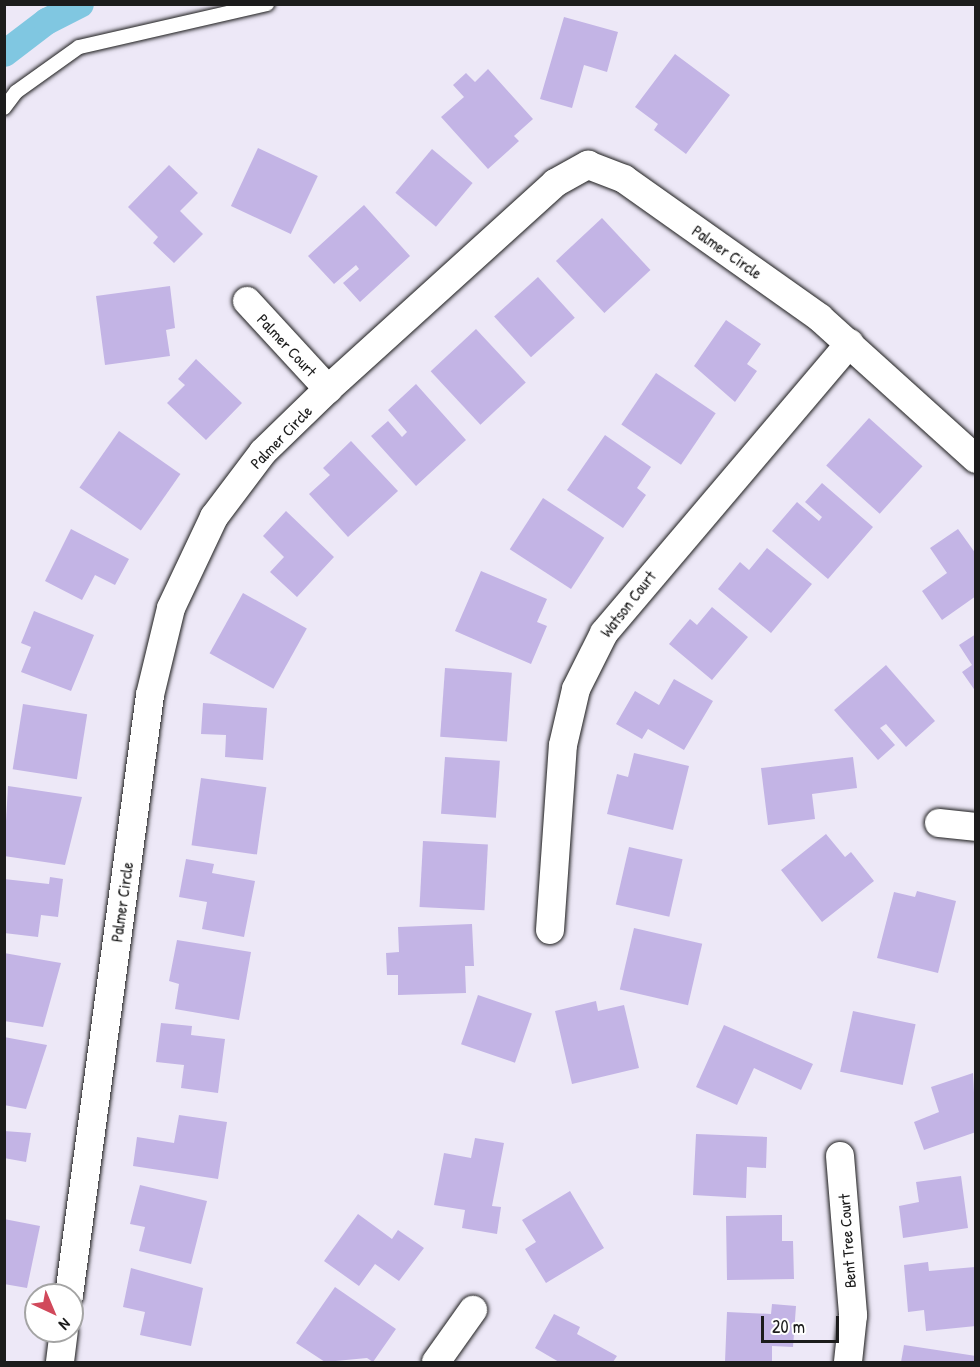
<!DOCTYPE html>
<html>
<head>
<meta charset="utf-8">
<style>
  body { margin:0 }
  #map { position:relative; width:980px; height:1367px; overflow:hidden; background:#ede8f7; font-family:"Patrick Hand",sans-serif }
  div>[style] { position:absolute }
  .canal>* { height:27px; margin:-13.5px; padding:0 13.5px; transform-origin:13.5px; border-radius:13.5px; background:#80c7e1 }
  .building>* { inset:0; background:#c3b4e5; transform-origin:0 0 }
  .roads { filter:drop-shadow(0 0 2px #1c1c1c) drop-shadow(0 0 2px #1c1c1c) }
  .service>* { height:14px; margin:-7px; padding:0 7px; transform-origin:7px; border-radius:7px; background:#fff }
  .minor>* { height:28px; margin:-14px; padding:0 14px; transform-origin:14px; border-radius:14px; background:#fff }
  span { translate:-50% -50%; white-space:nowrap; text-align:center; line-height:1.15; -webkit-text-stroke:6px #fff; paint-order:stroke }
  .street-label { font-size:16px; color:#1c1c1c }
  .frame { position:absolute; inset:0; border:6px solid #1c1c1c; pointer-events:none }
  .north { position:absolute; left:24px; top:1283px; width:60px; height:60px; box-sizing:border-box; background:#fff; border:2px solid #a4a4a4; border-radius:50%; rotate:136deg; font-size:16px; font-weight:700; line-height:24px; text-align:center; color:#1c1c1c }
  .north::after { content:''; display:block; margin:auto; width:21px; height:27px; background:#d1495b; clip-path:polygon(50% 0,100% 100%,50% 72%,0 100%) }
  .scale { position:absolute; left:761px; top:1316px; width:78px; height:27px; box-sizing:border-box; border:3px solid #1c1c1c; border-top:0; padding-left:8px; font-size:18px; line-height:21px; white-space:nowrap; color:#1c1c1c; -webkit-text-stroke:4px #fff; paint-order:stroke }
</style>
</head>
<body>
<div id="map">
  <div class="canal">
    <div style="left:4px;top:53px;width:53px;rotate:-37.3deg"></div>
    <div style="left:46px;top:21px;width:38px;rotate:-27deg"></div>
  </div>
  <div class="building">
    <div style="clip-path:polygon(564px 17px,618px 32px,607px 72px,584px 65px,572px 108px,540px 99px)"></div>
    <div style="clip-path:polygon(675px 54px,730px 95px,686px 154px,654px 130px,658px 124px,635px 107px)"></div>
    <div style="clip-path:polygon(488px 69px,533px 119px,514px 136px,519px 141px,488px 169px,441px 117px,464px 97px,453px 85px,466px 73px,475px 82px)"></div>
    <div style="left:258px;top:148px;width:66px;height:64px;rotate:25deg"></div>
    <div style="left:432px;top:149px;width:53px;height:57px;rotate:40deg"></div>
    <div style="clip-path:polygon(169px 165px,198px 193px,180px 211px,203px 234px,174px 263px,153px 243px,158px 237px,128px 207px)"></div>
    <div style="clip-path:polygon(364px 205px,410px 256px,360px 302px,343px 283px,359px 269px,356px 265px,334px 284px,308px 256px)"></div>
    <div style="left:602px;top:218px;width:71px;height:63px;rotate:47deg"></div>
    <div style="left:538px;top:277px;width:55px;height:59px;rotate:48deg"></div>
    <div style="clip-path:polygon(170px 286px,175px 328px,166px 330px,170px 356px,105px 365px,96px 296px)"></div>
    <div style="clip-path:polygon(726px 320px,761px 344px,747px 364px,757px 371px,735px 402px,694px 366px)"></div>
    <div style="left:476px;top:329px;width:73px;height:62px;rotate:47deg"></div>
    <div style="clip-path:polygon(196px 359px,242px 403px,206px 440px,167px 403px,185px 385px,178px 379px)"></div>
    <div style="left:656px;top:373px;width:72px;height:62px;rotate:34deg"></div>
    <div style="clip-path:polygon(416px 384px,466px 440px,416px 486px,371px 436px,388px 421px,402px 437px,407px 432px,388px 410px)"></div>
    <div style="left:869px;top:418px;width:72px;height:64px;rotate:42deg"></div>
    <div style="left:119px;top:431px;width:75px;height:69px;rotate:35deg"></div>
    <div style="clip-path:polygon(605px 435px,651px 467px,637px 488px,646px 495px,623px 528px,567px 490px)"></div>
    <div style="clip-path:polygon(351px 441px,398px 491px,348px 537px,309px 494px,330px 475px,323px 468px)"></div>
    <div style="clip-path:polygon(822px 483px,873px 527px,828px 579px,772px 531px,797px 502px,819px 521px,822px 517px,805px 502px)"></div>
    <div style="left:543px;top:498px;width:73px;height:61px;rotate:33deg"></div>
    <div style="clip-path:polygon(286px 511px,334px 557px,297px 597px,270px 572px,284px 557px,263px 536px)"></div>
    <div style="clip-path:polygon(71px 529px,129px 559px,115px 585px,95px 575px,82px 600px,45px 581px)"></div>
    <div style="clip-path:polygon(958px 529px,976px 554px,976px 596px,942px 620px,922px 591px,947px 573px,930px 548px)"></div>
    <div style="clip-path:polygon(767px 548px,812px 584px,771px 633px,718px 589px,740px 562px,749px 570px)"></div>
    <div style="clip-path:polygon(481px 571px,547px 599px,537px 622px,547px 626px,531px 664px,455px 631px)"></div>
    <div style="left:243px;top:593px;width:73px;height:69px;rotate:29deg"></div>
    <div style="clip-path:polygon(712px 607px,748px 637px,712px 680px,669px 644px,690px 619px,697px 625px)"></div>
    <div style="clip-path:polygon(34px 611px,94px 635px,71px 691px,21px 672px,31px 647px,21px 643px)"></div>
    <div style="clip-path:polygon(976px 634px,976px 692px,962px 672px,972px 665px,959px 645px)"></div>
    <div style="clip-path:polygon(886px 665px,935px 721px,906px 747px,886px 724px,880px 728px,895px 745px,878px 760px,834px 710px)"></div>
    <div style="left:445px;top:668px;width:67px;height:69px;rotate:4deg"></div>
    <div style="clip-path:polygon(674px 679px,713px 701px,684px 750px,648px 729px,642px 739px,616px 724px,635px 691px,659px 705px)"></div>
    <div style="clip-path:polygon(203px 703px,267px 708px,263px 760px,225px 757px,226px 735px,201px 734px)"></div>
    <div style="left:23px;top:704px;width:65px;height:66px;rotate:9deg"></div>
    <div style="clip-path:polygon(634px 753px,689px 766px,673px 830px,607px 814px,617px 774px,628px 777px)"></div>
    <div style="left:445px;top:757px;width:55px;height:57px;rotate:4deg"></div>
    <div style="clip-path:polygon(853px 757px,857px 788px,812px 794px,815px 819px,768px 825px,761px 768px)"></div>
    <div style="left:201px;top:778px;width:66px;height:68px;rotate:8deg"></div>
    <div style="clip-path:polygon(8px 786px,82px 797px,65px 865px,4px 856px)"></div>
    <div style="clip-path:polygon(826px 834px,845px 857px,851px 852px,874px 881px,822px 922px,781px 870px)"></div>
    <div style="left:423px;top:841px;width:65px;height:66px;rotate:3deg"></div>
    <div style="left:629px;top:847px;width:55px;height:59px;rotate:13deg"></div>
    <div style="clip-path:polygon(186px 859px,214px 864px,212px 873px,255px 881px,244px 937px,202px 929px,207px 902px,179px 897px)"></div>
    <div style="clip-path:polygon(50px 877px,63px 879px,58px 917px,41px 915px,38px 937px,4px 933px,4px 879px,49px 884px)"></div>
    <div style="clip-path:polygon(917px 891px,956px 901px,938px 973px,877px 958px,894px 892px,915px 897px)"></div>
    <div style="clip-path:polygon(472px 924px,474px 966px,465px 966px,466px 993px,398px 995px,398px 975px,387px 975px,386px 953px,399px 952px,398px 927px)"></div>
    <div style="left:634px;top:928px;width:70px;height:63px;rotate:13deg"></div>
    <div style="clip-path:polygon(177px 940px,251px 952px,239px 1020px,175px 1009px,179px 984px,169px 981px)"></div>
    <div style="clip-path:polygon(4px 953px,61px 963px,43px 1027px,4px 1021px)"></div>
    <div style="left:478px;top:995px;width:57px;height:52px;rotate:19deg"></div>
    <div style="clip-path:polygon(596px 1001px,598px 1011px,624px 1005px,639px 1068px,572px 1084px,555px 1011px)"></div>
    <div style="left:853px;top:1011px;width:64px;height:62px;rotate:12deg"></div>
    <div style="clip-path:polygon(161px 1023px,192px 1026px,191px 1035px,225px 1039px,218px 1093px,181px 1088px,184px 1065px,156px 1062px)"></div>
    <div style="clip-path:polygon(724px 1025px,813px 1064px,801px 1090px,754px 1068px,737px 1105px,696px 1087px)"></div>
    <div style="clip-path:polygon(4px 1037px,47px 1045px,26px 1109px,4px 1105px)"></div>
    <div style="clip-path:polygon(973px 1073px,976px 1132px,924px 1150px,914px 1122px,939px 1112px,931px 1087px)"></div>
    <div style="clip-path:polygon(179px 1115px,227px 1122px,218px 1179px,133px 1166px,137px 1137px,174px 1143px)"></div>
    <div style="clip-path:polygon(4px 1131px,31px 1133px,26px 1162px,4px 1158px)"></div>
    <div style="clip-path:polygon(696px 1134px,767px 1137px,766px 1168px,747px 1167px,746px 1198px,693px 1195px)"></div>
    <div style="clip-path:polygon(475px 1138px,504px 1143px,492px 1206px,501px 1207px,497px 1234px,462px 1228px,465px 1210px,434px 1205px,444px 1153px,471px 1158px)"></div>
    <div style="clip-path:polygon(961px 1176px,968px 1228px,903px 1238px,899px 1206px,919px 1202px,916px 1182px)"></div>
    <div style="clip-path:polygon(140px 1185px,207px 1201px,191px 1264px,139px 1251px,145px 1227px,130px 1224px)"></div>
    <div style="clip-path:polygon(570px 1191px,604px 1248px,546px 1283px,525px 1249px,536px 1242px,522px 1220px)"></div>
    <div style="clip-path:polygon(358px 1214px,392px 1239px,398px 1230px,424px 1248px,399px 1281px,375px 1264px,359px 1286px,324px 1261px)"></div>
    <div style="clip-path:polygon(782px 1215px,782px 1241px,793px 1241px,794px 1279px,727px 1280px,726px 1216px)"></div>
    <div style="clip-path:polygon(4px 1219px,40px 1226px,27px 1288px,4px 1284px)"></div>
    <div style="clip-path:polygon(928px 1262px,929px 1271px,975px 1267px,976px 1326px,926px 1331px,924px 1310px,908px 1312px,904px 1265px)"></div>
    <div style="clip-path:polygon(131px 1268px,203px 1288px,191px 1346px,140px 1335px,145px 1312px,123px 1307px)"></div>
    <div style="clip-path:polygon(335px 1287px,396px 1329px,373px 1362px,367px 1358px,325px 1362px,296px 1343px)"></div>
    <div style="clip-path:polygon(772px 1304px,796px 1306px,793px 1347px,772px 1346px,772px 1362px,725px 1362px,727px 1312px,771px 1314px)"></div>
    <div style="clip-path:polygon(554px 1314px,580px 1327px,577px 1334px,617px 1356px,613px 1362px,559px 1362px,535px 1348px)"></div>
    <div style="clip-path:polygon(904px 1345px,976px 1356px,976px 1362px,901px 1362px)"></div>
  </div>
  <div class="roads">
    <div class="service">
      <div style="left:4px;top:108px;width:20px;rotate:-53deg"></div>
      <div style="left:16px;top:92px;width:77px;rotate:-35.5deg"></div>
      <div style="left:79px;top:47px;width:193px;rotate:-12.9deg"></div>
    </div>
    <div class="minor">
      <div style="left:247px;top:301px;width:120px;rotate:47.4deg"></div>
      <div style="left:939px;top:823px;width:37px;rotate:6deg"></div>
      <div style="left:550px;top:930px;width:185px;rotate:-86deg"></div>
      <div style="left:563px;top:745px;width:57px;rotate:-76.9deg"></div>
      <div style="left:576px;top:689px;width:63px;rotate:-63.4deg"></div>
      <div style="left:604px;top:633px;width:380px;rotate:-49.7deg"></div>
      <div style="left:840px;top:1156px;width:160px;rotate:85.3deg"></div>
      <div style="left:853px;top:1315px;width:47px;rotate:96.1deg"></div>
      <div style="left:69px;top:1295px;width:605px;rotate:-82.31deg"></div>
      <div style="left:150px;top:695px;width:89px;rotate:-76.4deg"></div>
      <div style="left:171px;top:608px;width:101px;rotate:-64.7deg"></div>
      <div style="left:214px;top:517px;width:81px;rotate:-53deg"></div>
      <div style="left:263px;top:452px;width:91px;rotate:-44.1deg"></div>
      <div style="left:328px;top:389px;width:307px;rotate:-42.2deg"></div>
      <div style="left:555px;top:183px;width:38px;rotate:-29deg"></div>
      <div style="left:588px;top:165px;width:39px;rotate:21deg"></div>
      <div style="left:624px;top:179px;width:240px;rotate:35.3deg"></div>
      <div style="left:820px;top:318px;width:210px;rotate:42.1deg"></div>
      <div style="left:60px;top:1362px;width:31px;rotate:-83deg"></div>
      <div style="left:436px;top:1362px;width:64px;rotate:-54.6deg"></div>
    </div>
  </div>
  <div class="street-label">
    <span style="left:727px;top:252px;rotate:35deg">Palmer Circle</span>
    <span style="left:287px;top:345px;rotate:47deg">Palmer Court</span>
    <span style="left:281px;top:437px;rotate:-46deg">Palmer Circle</span>
    <span style="left:628px;top:604px;rotate:-52deg">Watson Court</span>
    <span style="left:122px;top:902px;rotate:-82deg">Palmer Circle</span>
    <span style="left:847px;top:1241px;rotate:-94deg">Bent Tree Court</span>
  </div>
  <div class="frame"></div>
  <div class="north">N</div>
  <div class="scale">20 m</div>
</div>
</body>
</html>
